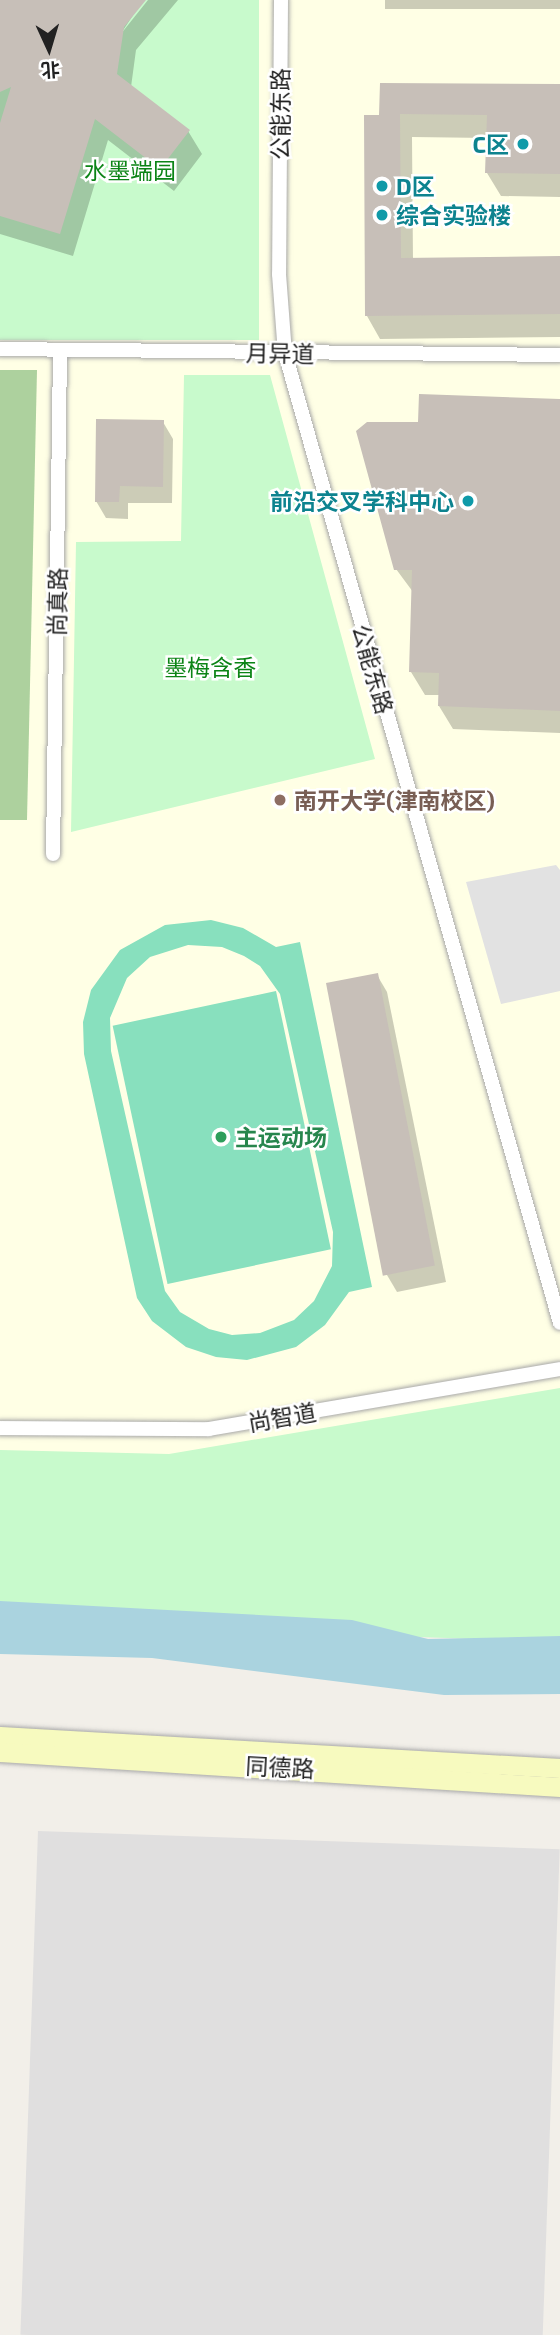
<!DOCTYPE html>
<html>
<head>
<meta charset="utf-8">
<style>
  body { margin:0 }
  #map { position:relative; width:560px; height:2335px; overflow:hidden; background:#f2efe9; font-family:"Exo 2","Noto Sans SC",sans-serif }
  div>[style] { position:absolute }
  .residential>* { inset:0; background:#e0dfdf; transform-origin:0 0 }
  .education>* { inset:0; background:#ffffe5; transform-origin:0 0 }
  .forest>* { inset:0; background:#add19e }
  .park>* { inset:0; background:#c8facc; transform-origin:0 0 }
  .pitch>* { inset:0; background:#88e0be; transform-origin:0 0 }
  .parking>* { inset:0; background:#e2e2e2 }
  .water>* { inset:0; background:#aad3df }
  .shadow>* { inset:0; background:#0003; transform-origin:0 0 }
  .building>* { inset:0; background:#c7bfb8; transform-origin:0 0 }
  .roads { filter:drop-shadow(0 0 2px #a9a9a9) drop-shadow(0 0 2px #a9a9a9) }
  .street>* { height:14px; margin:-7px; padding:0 7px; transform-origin:7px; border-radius:7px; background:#fff }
  .secondary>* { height:19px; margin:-9.5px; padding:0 9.5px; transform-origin:9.5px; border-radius:9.5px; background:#f7fabf }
  .dots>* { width:19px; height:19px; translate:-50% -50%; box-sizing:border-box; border:4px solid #fff; border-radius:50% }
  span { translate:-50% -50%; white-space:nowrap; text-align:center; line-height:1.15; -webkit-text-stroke:5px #fff; paint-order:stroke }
  .street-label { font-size:23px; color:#222 }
  .culture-label { font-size:23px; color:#0d838f; font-weight:700 }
  .right { translate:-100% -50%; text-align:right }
  .left { translate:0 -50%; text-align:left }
  .park-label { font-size:23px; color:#0c8416 }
  .education-label { font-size:23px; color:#785e54; font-weight:700 }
  .leisure-label { font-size:23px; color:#27864d; font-weight:700 }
  .north { position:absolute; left:14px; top:14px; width:70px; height:70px; -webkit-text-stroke:5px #fff; paint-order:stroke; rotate:176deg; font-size:19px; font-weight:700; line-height:28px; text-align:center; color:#222 }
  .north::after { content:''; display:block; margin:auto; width:24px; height:32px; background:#222; clip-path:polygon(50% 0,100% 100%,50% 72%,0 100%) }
</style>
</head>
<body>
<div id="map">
  <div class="residential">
    <div style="left:38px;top:1831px;width:522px;height:504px;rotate:2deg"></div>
  </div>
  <div class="education">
    <div style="left:0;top:0;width:560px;height:1599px"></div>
  </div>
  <div class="forest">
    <div style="clip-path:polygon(0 370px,37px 370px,27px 820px,0 820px)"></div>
  </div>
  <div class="park">
    <div style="left:0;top:0;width:259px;height:340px"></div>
    <div style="clip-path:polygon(184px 375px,270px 375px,375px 759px,71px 832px,76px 542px,181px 541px)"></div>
    <div style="clip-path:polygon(560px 1388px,560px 1642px,0 1622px,0 1450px,169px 1454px)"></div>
  </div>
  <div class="pitch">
    <div style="clip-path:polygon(evenodd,211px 920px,243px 928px,276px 947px,300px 942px,372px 1287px,349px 1292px,325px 1325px,296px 1347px,247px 1360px,216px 1357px,186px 1347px,152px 1321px,137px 1298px,84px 1054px,83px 1022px,91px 990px,120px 950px,165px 925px,211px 920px,188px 945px,222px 947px,244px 956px,260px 966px,280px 994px,333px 1232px,332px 1266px,314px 1301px,294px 1320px,260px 1333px,232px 1335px,209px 1329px,180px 1312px,165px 1291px,111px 1051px,110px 1018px,127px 978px,150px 957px,188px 945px)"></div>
    <div style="left:276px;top:991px;width:264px;height:167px;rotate:78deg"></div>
  </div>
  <div class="parking">
    <div style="clip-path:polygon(556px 865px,560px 870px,560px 991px,501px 1004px,466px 882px)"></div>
  </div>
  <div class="water">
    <div style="clip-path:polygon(0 1601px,352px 1620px,428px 1639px,560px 1636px,560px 1694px,444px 1695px,152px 1658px,0 1654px)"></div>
  </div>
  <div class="shadow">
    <div style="clip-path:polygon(0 0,143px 0,120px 35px,148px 0,178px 0,136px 50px,131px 87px,188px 131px,202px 154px,174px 191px,108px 140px,73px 256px,0 234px)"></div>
    <div style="left:385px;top:0;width:175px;height:9px"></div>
    <div style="clip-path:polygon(560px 86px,560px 197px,501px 196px,487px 173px,488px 138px,412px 137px,413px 260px,560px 258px,560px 337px,380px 339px,367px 316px,381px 117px)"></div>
    <div style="clip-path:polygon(560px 401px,560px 733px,453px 729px,439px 706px,440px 695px,425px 695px,411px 672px,413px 592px,396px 569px,420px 424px)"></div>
    <div style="clip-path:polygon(163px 422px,173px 439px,172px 503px,128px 503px,128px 519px,106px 518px,96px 501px)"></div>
    <div style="clip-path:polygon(377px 975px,387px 992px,446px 1282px,397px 1292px,387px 1275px)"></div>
  </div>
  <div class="building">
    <div style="clip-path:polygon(0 0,146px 0,124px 27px,117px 74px,190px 130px,160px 169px,95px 119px,60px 234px,0 216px,0 123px,11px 87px,0 92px)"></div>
    <div style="clip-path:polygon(380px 83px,560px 84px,560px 174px,485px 173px,487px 115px,400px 114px,401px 258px,560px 256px,560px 314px,365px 316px,364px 115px,379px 115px)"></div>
    <div style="clip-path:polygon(419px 394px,560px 399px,560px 711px,438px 706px,439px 673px,409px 672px,412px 570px,394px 570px,356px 431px,367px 422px,418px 422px)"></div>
    <div style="clip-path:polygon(96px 419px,164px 420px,163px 487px,120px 486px,119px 502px,95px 502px)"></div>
    <div style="left:378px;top:973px;width:298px;height:53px;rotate:79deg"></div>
  </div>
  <div class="roads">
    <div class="street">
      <div style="left:281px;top:0;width:274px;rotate:90.4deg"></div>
      <div style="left:279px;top:274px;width:79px;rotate:85.7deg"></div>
      <div style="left:285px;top:353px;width:1008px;rotate:74.17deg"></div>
      <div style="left:0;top:349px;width:560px;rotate:0.61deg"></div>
      <div style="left:53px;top:854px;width:504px;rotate:-89.2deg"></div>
      <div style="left:0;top:1428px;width:209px;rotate:0.3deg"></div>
      <div style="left:209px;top:1429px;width:356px;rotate:-9.7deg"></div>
    </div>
    <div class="secondary">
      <div style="left:0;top:1736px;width:561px;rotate:3.27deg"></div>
      <div style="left:0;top:1752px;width:561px;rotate:3.58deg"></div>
    </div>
  </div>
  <div class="dots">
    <div style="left:523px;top:144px;background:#0f9aa8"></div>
    <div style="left:382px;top:186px;background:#0f9aa8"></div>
    <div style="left:382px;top:215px;background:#0f9aa8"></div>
    <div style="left:468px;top:501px;background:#0f9aa8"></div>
    <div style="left:280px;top:800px;background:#8d6e63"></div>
    <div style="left:221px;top:1137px;background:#2e9e5b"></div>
  </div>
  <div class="street-label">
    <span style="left:280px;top:114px;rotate:-90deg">公能东路</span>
    <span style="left:280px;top:353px;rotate:1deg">月异道</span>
    <span style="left:57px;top:602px;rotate:-89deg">尚真路</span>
    <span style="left:373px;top:669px;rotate:74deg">公能东路</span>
    <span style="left:282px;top:1417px;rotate:-10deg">尚智道</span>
    <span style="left:280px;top:1767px;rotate:3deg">同德路</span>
  </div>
  <div class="culture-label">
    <span class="right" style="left:509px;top:144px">C区</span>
    <span class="left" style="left:396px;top:186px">D区</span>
    <span class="left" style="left:396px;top:215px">综合实验楼</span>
    <span class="right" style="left:454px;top:501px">前沿交叉学科中心</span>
  </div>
  <div class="park-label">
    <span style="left:130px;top:170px">水墨端园</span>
    <span style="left:210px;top:667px">墨梅含香</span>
  </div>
  <div class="education-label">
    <span class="left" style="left:294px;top:800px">南开大学(津南校区)</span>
  </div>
  <div class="leisure-label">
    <span class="left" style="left:235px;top:1137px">主运动场</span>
  </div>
  <div class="north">北</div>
</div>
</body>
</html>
